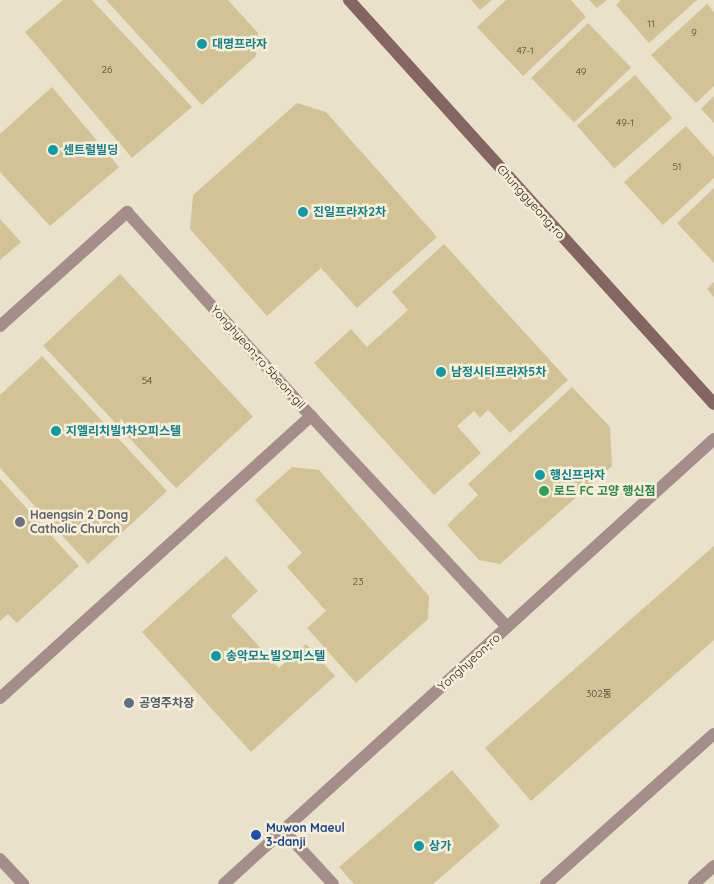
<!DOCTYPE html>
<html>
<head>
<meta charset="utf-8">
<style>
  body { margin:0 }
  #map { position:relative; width:714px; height:884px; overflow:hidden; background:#e9e1ca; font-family:Quicksand,"Noto Sans KR",sans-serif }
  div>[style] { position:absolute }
  .building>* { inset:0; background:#d2c296; transform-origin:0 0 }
  .service>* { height:12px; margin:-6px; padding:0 6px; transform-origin:6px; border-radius:6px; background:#a48d8b }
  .minor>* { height:12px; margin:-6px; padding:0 6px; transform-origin:6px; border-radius:6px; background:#a48d8b }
  .secondary>* { height:12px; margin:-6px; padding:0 6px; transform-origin:6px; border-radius:6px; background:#856561 }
  .dots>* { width:14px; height:14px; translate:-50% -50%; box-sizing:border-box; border:2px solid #f7efd7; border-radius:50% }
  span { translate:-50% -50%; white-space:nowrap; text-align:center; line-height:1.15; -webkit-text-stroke:5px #f7efd7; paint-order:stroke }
  .number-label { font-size:10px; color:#4b4533 }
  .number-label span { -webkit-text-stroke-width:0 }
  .culture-label { font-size:12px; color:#0d838f; font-weight:700 }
  .left { translate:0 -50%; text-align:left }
  .street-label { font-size:12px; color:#1e1b12 }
  .leisure-label { font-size:12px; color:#27864d; font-weight:700 }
  .worship-label { font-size:12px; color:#5b616d; font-weight:700 }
  .service-label { font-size:12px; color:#4e5e75; font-weight:700 }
  .transit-label { font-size:12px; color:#164399; font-weight:700 }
</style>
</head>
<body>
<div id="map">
  <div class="building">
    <div style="clip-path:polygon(63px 0,92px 0,192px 107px,132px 158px,25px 32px)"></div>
    <div style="clip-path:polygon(106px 0,228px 0,258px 33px,256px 56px,202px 105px)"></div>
    <div style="clip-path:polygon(471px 0,492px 0,480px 10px)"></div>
    <div style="clip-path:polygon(506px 0,571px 0,586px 17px,523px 76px,477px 27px)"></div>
    <div style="clip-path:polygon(589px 0,607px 0,597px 8px)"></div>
    <div style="clip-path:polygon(621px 0,697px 0,649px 43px,616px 5px)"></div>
    <div style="clip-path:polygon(707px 4px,714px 12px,714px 86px,696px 103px,651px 55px)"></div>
    <div style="left:588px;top:23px;width:62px;height:79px;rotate:46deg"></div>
    <div style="left:635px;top:75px;width:57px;height:77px;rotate:49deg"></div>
    <div style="clip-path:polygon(52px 87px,119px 167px,50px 226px,0 172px,0 134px)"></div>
    <div style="clip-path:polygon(714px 96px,714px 123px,701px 109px)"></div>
    <div style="clip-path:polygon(297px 103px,326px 112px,437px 237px,357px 308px,321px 268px,267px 316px,190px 229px,193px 195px)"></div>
    <div style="clip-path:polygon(686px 126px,714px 157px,714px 178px,663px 225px,624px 182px)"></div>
    <div style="clip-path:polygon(714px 188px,714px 263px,677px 223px)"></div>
    <div style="clip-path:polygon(0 219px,21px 242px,0 260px)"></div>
    <div style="clip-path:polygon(444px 244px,568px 380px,510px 433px,488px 410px,480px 418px,474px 411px,457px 426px,481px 453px,434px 495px,314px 363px,351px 329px,367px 347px,408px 310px,392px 292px)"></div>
    <div style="left:120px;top:274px;width:195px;height:105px;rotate:47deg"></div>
    <div style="clip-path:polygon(714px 282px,714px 297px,707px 289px)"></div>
    <div style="clip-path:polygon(42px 356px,167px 491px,88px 564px,0 468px,0 395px)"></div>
    <div style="clip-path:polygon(572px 387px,610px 427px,612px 466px,500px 564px,479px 560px,447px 525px,478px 495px,468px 484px)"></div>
    <div style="clip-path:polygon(292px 467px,319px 470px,429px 596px,428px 619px,356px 683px,307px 628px,326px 611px,287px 567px,302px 553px,255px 500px)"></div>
    <div style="clip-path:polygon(0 479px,79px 566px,17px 623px,8px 614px,0 621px)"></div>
    <div style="clip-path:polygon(714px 546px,714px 640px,531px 801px,485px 748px)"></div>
    <div style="clip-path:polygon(226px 556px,258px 591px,231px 616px,279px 668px,306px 644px,335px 676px,251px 752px,142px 632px)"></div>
    <div style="clip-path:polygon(452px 770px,500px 826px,433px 884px,354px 884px,339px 867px)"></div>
  </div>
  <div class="service">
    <div style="left:284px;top:831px;width:72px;rotate:47.2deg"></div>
    <div style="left:546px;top:884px;width:225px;rotate:-41.8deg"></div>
    <div style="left:694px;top:884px;width:27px;rotate:-42deg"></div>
  </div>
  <div class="minor">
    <div style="left:0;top:326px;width:171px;rotate:-41.9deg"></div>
    <div style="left:127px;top:212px;width:275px;rotate:48deg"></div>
    <div style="left:311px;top:416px;width:288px;rotate:47.1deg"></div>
    <div style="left:0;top:698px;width:420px;rotate:-42.2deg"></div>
    <div style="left:0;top:859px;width:34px;rotate:47deg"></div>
    <div style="left:224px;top:884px;width:662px;rotate:-42.24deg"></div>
  </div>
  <div class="secondary">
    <div style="left:349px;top:0;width:544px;rotate:47.9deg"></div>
  </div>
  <div class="dots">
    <div style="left:202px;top:44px;background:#0f9aa8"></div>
    <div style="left:53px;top:150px;background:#0f9aa8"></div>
    <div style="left:303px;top:212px;background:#0f9aa8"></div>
    <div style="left:441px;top:372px;background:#0f9aa8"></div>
    <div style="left:56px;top:431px;background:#0f9aa8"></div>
    <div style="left:540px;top:475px;background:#0f9aa8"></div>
    <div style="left:544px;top:491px;background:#2e9e5b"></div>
    <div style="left:20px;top:522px;background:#6b7280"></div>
    <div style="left:216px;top:656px;background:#0f9aa8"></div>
    <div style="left:129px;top:703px;background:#5c6f8a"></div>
    <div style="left:256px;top:835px;background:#1a4fb4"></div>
    <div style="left:419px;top:846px;background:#0f9aa8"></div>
  </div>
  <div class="number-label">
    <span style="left:651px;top:24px">11</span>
    <span style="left:694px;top:33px">9</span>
    <span style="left:525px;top:51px">47-1</span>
    <span style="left:107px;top:70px">26</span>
    <span style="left:581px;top:72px">49</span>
    <span style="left:625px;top:123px">49-1</span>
    <span style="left:677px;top:167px">51</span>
    <span style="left:147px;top:381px">54</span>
    <span style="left:358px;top:582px">23</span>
    <span style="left:599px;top:694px">302동</span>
  </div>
  <div class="culture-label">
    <span class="left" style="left:212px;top:44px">대명프라자</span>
    <span class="left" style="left:63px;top:150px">센트럴빌딩</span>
    <span class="left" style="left:313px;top:212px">진일프라자2차</span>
    <span class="left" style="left:451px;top:372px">남정시티프라자5차</span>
    <span class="left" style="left:66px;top:431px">지엘리치빌1차오피스텔</span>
    <span class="left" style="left:550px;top:475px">행신프라자</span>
    <span class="left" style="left:226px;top:656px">송악모노빌오피스텔</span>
    <span class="left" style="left:429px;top:846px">상가</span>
  </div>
  <div class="street-label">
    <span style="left:531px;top:202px;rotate:48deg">Chunggyeong-ro</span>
    <span style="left:258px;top:357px;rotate:48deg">Yonghyeon-ro 5beon-gil</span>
    <span style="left:469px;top:662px;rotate:-42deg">Yonghyeon-ro</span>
  </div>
  <div class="leisure-label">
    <span class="left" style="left:554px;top:491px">로드 FC 고양 행신점</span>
  </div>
  <div class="worship-label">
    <span class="left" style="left:30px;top:522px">Haengsin 2 Dong<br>Catholic Church</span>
  </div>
  <div class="service-label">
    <span class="left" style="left:139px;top:703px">공영주차장</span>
  </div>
  <div class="transit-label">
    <span class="left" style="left:266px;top:835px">Muwon Maeul<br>3-danji</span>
  </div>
</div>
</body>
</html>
